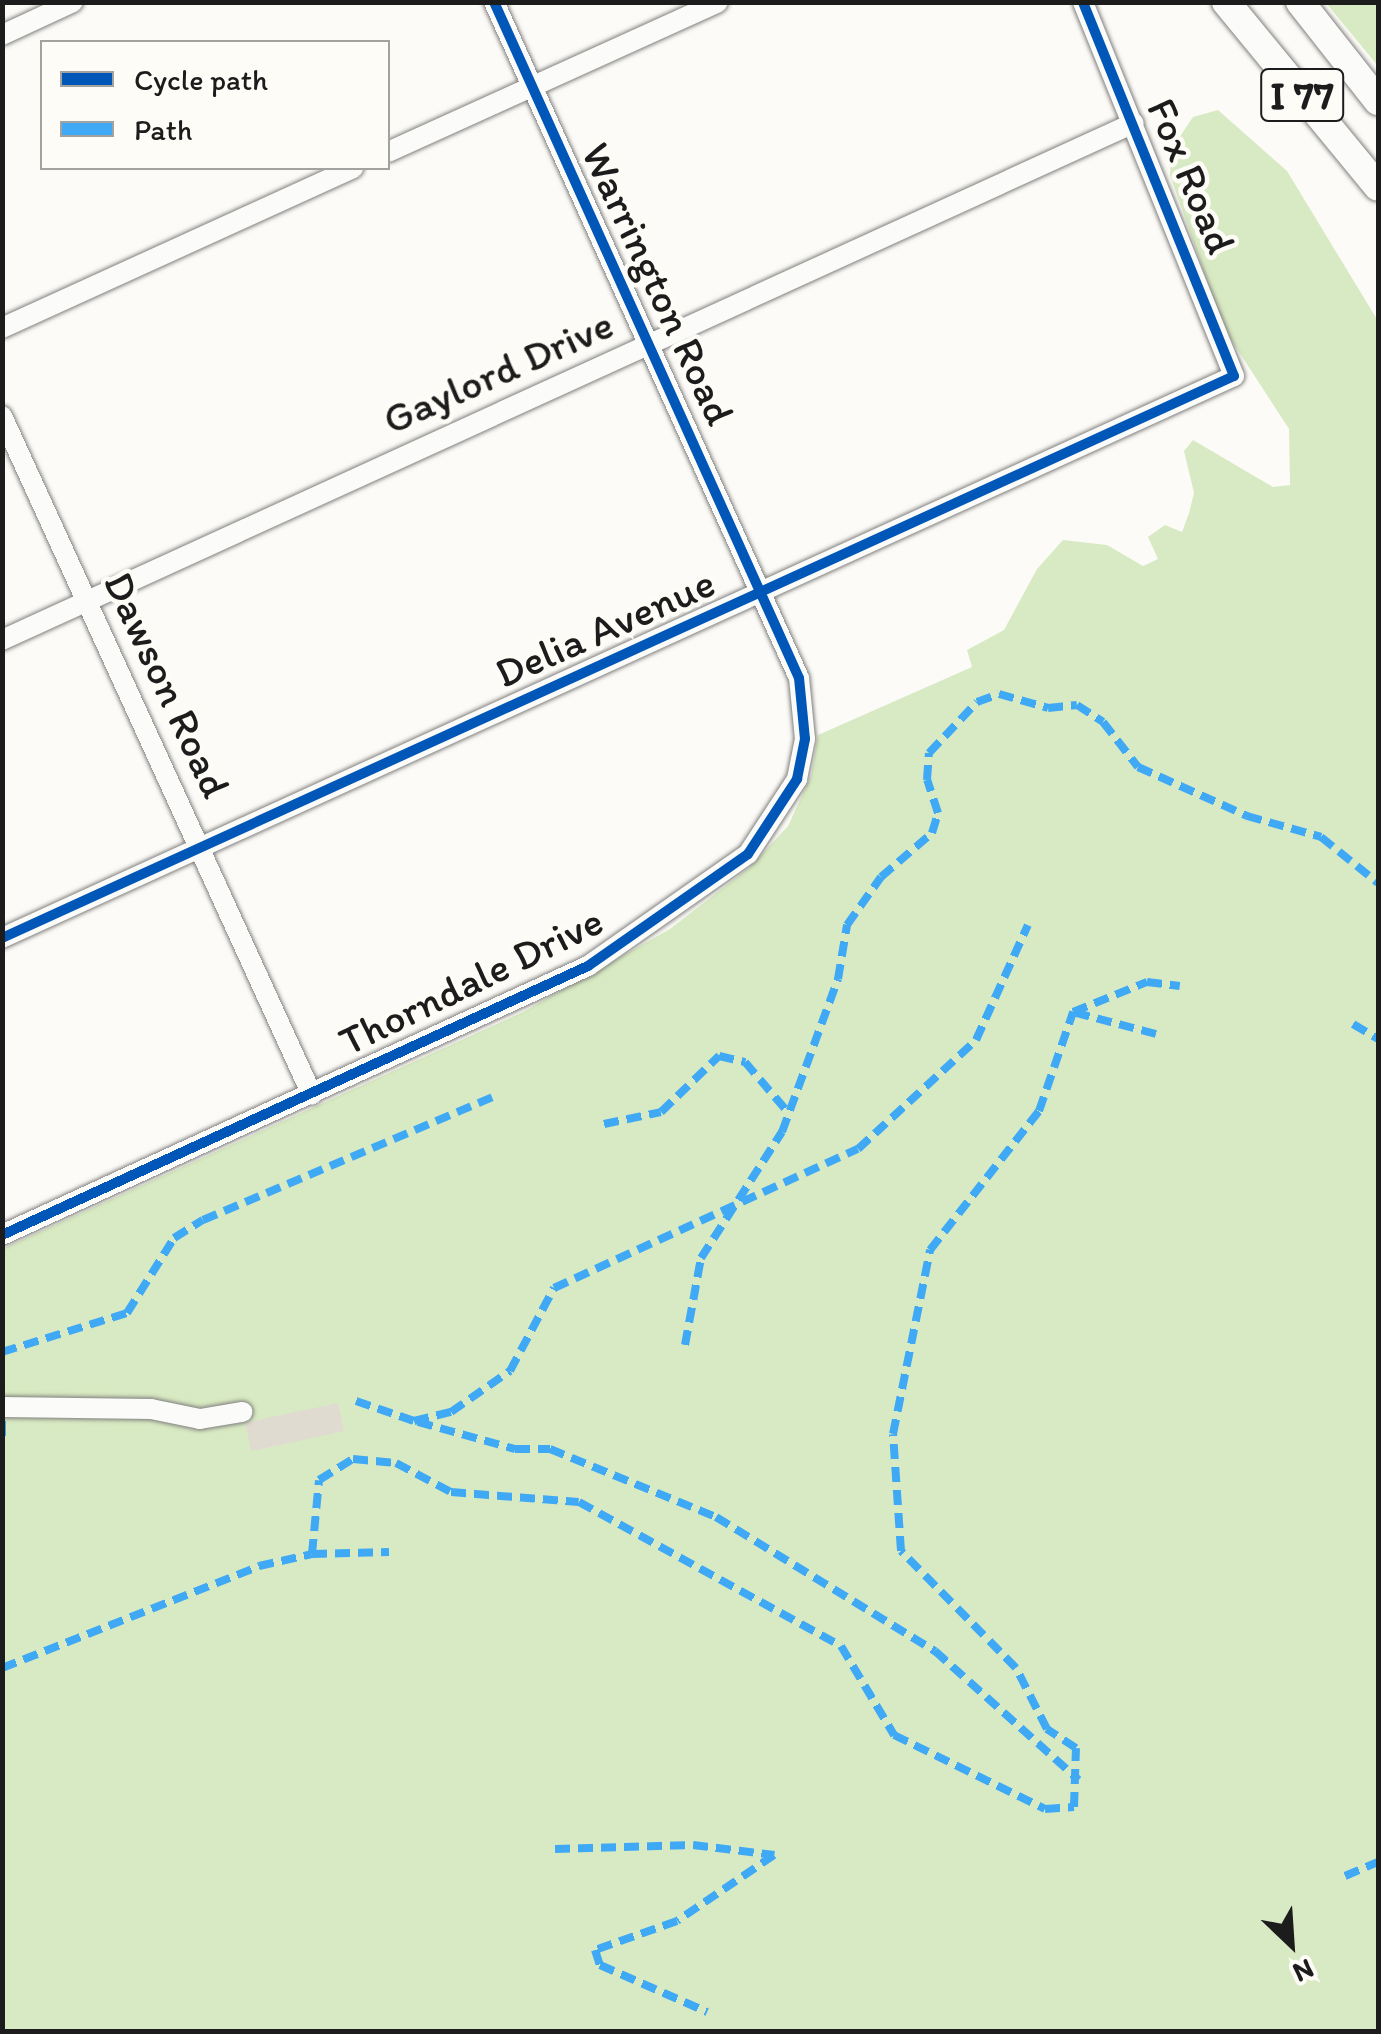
<!DOCTYPE html>
<html>
<head>
<meta charset="utf-8">
<style>
  body { margin:0 }
  #map { position:relative; width:1381px; height:2034px; overflow:hidden; background:#fcfbf8; font-family:Itim,sans-serif }
  div>[style] { position:absolute }
  .green>* { inset:0; background:#d8eac3 }
  .building>* { inset:0; background:#e0dbd0; transform-origin:0 0 }
  .roads { filter:drop-shadow(0 0 2px #81807f) drop-shadow(0 0 2px #81807f) }
  .minor>* { height:20px; margin:-10px; padding:0 10px; transform-origin:10px; border-radius:10px; background:#fbfbf9 }
  .highway>* { height:28px; margin:-14px; padding:0 14px; transform-origin:14px; border-radius:14px; background:#fbfbf9 }
  .quiet>* { height:8px; margin-top:-4px; transform-origin:0; background:repeating-linear-gradient(90deg,#3fa9f5 0 15px,transparent 0 23px) }
  .cycleway>* { height:10px; margin:-5px; padding:0 5px; transform-origin:5px; border-radius:5px; background:#0057b8 }
  span { translate:-50% -50%; white-space:nowrap; text-align:center; line-height:1.15; -webkit-text-stroke:9px #fdfcf7; paint-order:stroke }
  .shield-label span { padding:2px 8px; background:#fdfcf7; border:2px solid; border-radius:8px; -webkit-text-stroke-width:0 }
  .shield-label { font-size:40px; color:#1c1c1c; font-weight:700 }
  .street-label { font-size:42px; color:#1c1c1c }
  .frame { position:absolute; inset:0; border:5px solid #1c1c1c; pointer-events:none }
  .legend { position:absolute; left:40px; top:40px; width:350px; height:130px; box-sizing:border-box; background:#fdfcf7; border:2px solid #a3a29f; margin:0; padding:12px 18px; list-style:none; font-size:30px; color:#1c1c1c }
  .legend li { display:flex; align-items:center; gap:20px; height:50px }
  .legend b { width:50px; border:2px solid #a3a29f }
  .north { position:absolute; left:1241px; top:1894px; width:100px; height:100px; -webkit-text-stroke:8px #fdfcf7; paint-order:stroke; rotate:155deg; font-size:28px; font-weight:700; line-height:40px; text-align:center; color:#1c1c1c }
  .north::after { content:''; display:block; margin:auto; width:35px; height:45px; background:#1c1c1c; clip-path:polygon(50% 0,100% 100%,50% 72%,0 100%) }
</style>
</head>
<body>
<div id="map">
  <div class="green">
    <div style="clip-path:polygon(1326px 3px,1378px 3px,1378px 66px)"></div>
    <div style="clip-path:polygon(1218px 110px,1287px 171px,1378px 321px,1378px 2031px,3px 2031px,2px 1249px,523px 1012px,670px 929px,750px 867px,788px 826px,811px 776px,818px 735px,972px 667px,967px 650px,1004px 630px,1037px 569px,1063px 540px,1107px 545px,1143px 566px,1158px 559px,1148px 537px,1165px 525px,1182px 532px,1189px 513px,1194px 493px,1184px 451px,1193px 440px,1273px 487px,1290px 485px,1289px 429px,1224px 329px,1170px 175px,1171px 150px,1193px 117px)"></div>
  </div>
  <div class="building">
    <div style="left:338px;top:1403px;width:29px;height:95px;rotate:78deg"></div>
  </div>
  <div class="roads">
    <div class="minor">
      <div style="left:2px;top:35px;width:78px;rotate:-24.9deg"></div>
      <div style="left:388px;top:152px;width:362px;rotate:-24.4deg"></div>
      <div style="left:2px;top:328px;width:386px;rotate:-24.5deg"></div>
      <div style="left:2px;top:416px;width:746px;rotate:65.46deg"></div>
      <div style="left:2px;top:640px;width:1244px;rotate:-24.55deg"></div>
      <div style="left:2px;top:938px;width:1354px;rotate:-24.52deg"></div>
      <div style="left:1234px;top:376px;width:403px;rotate:-112deg"></div>
      <div style="left:2px;top:1235px;width:645px;rotate:-24.66deg"></div>
      <div style="left:588px;top:966px;width:195px;rotate:-35deg"></div>
      <div style="left:748px;top:854px;width:90px;rotate:-56.8deg"></div>
      <div style="left:797px;top:779px;width:41px;rotate:-78.7deg"></div>
      <div style="left:805px;top:739px;width:61px;rotate:-95.6deg"></div>
      <div style="left:799px;top:678px;width:742px;rotate:-114.28deg"></div>
      <div style="left:2px;top:1407px;width:149px;rotate:0.8deg"></div>
      <div style="left:151px;top:1409px;width:50px;rotate:11.5deg"></div>
      <div style="left:200px;top:1419px;width:43px;rotate:-9.5deg"></div>
    </div>
    <div class="highway">
      <div style="left:1226px;top:2px;width:239px;rotate:50.6deg"></div>
      <div style="left:1300px;top:2px;width:126px;rotate:51.8deg"></div>
    </div>
  </div>
  <div class="quiet">
    <div style="left:1353px;top:1024px;width:29px;rotate:31deg"></div>
    <div style="left:1156px;top:1034px;width:86px;rotate:-165.2deg"></div>
    <div style="left:1073px;top:1012px;width:80px;rotate:-22.1deg"></div>
    <div style="left:1147px;top:982px;width:33px;rotate:7deg"></div>
    <div style="left:604px;top:1124px;width:58px;rotate:-11.9deg"></div>
    <div style="left:661px;top:1112px;width:81px;rotate:-44deg"></div>
    <div style="left:719px;top:1056px;width:27px;rotate:13deg"></div>
    <div style="left:745px;top:1062px;width:63px;rotate:49.5deg"></div>
    <div style="left:685px;top:1345px;width:88px;rotate:-79.6deg"></div>
    <div style="left:701px;top:1258px;width:150px;rotate:-57.3deg"></div>
    <div style="left:782px;top:1132px;width:163px;rotate:-69.9deg"></div>
    <div style="left:838px;top:979px;width:55px;rotate:-80.5deg"></div>
    <div style="left:847px;top:925px;width:59px;rotate:-54.7deg"></div>
    <div style="left:881px;top:877px;width:67px;rotate:-40.8deg"></div>
    <div style="left:932px;top:833px;width:21px;rotate:-73deg"></div>
    <div style="left:938px;top:813px;width:35px;rotate:-108deg"></div>
    <div style="left:927px;top:780px;width:27px;rotate:-86deg"></div>
    <div style="left:929px;top:753px;width:70px;rotate:-46.7deg"></div>
    <div style="left:977px;top:702px;width:23px;rotate:-20deg"></div>
    <div style="left:999px;top:694px;width:51px;rotate:15.9deg"></div>
    <div style="left:1048px;top:708px;width:29px;rotate:-6deg"></div>
    <div style="left:1077px;top:705px;width:31px;rotate:33deg"></div>
    <div style="left:1103px;top:722px;width:57px;rotate:52.1deg"></div>
    <div style="left:1138px;top:767px;width:120px;rotate:24.2deg"></div>
    <div style="left:1247px;top:816px;width:77px;rotate:15.8deg"></div>
    <div style="left:1321px;top:837px;width:73px;rotate:38.9deg"></div>
    <div style="left:2px;top:1352px;width:131px;rotate:-17.3deg"></div>
    <div style="left:127px;top:1313px;width:89px;rotate:-57.9deg"></div>
    <div style="left:174px;top:1238px;width:34px;rotate:-32deg"></div>
    <div style="left:203px;top:1220px;width:317px;rotate:-23deg"></div>
    <div style="left:356px;top:1401px;width:61px;rotate:19deg"></div>
    <div style="left:414px;top:1421px;width:38px;rotate:-14deg"></div>
    <div style="left:451px;top:1412px;width:72px;rotate:-34.8deg"></div>
    <div style="left:510px;top:1371px;width:94px;rotate:-62.1deg"></div>
    <div style="left:554px;top:1288px;width:334px;rotate:-24.6deg"></div>
    <div style="left:858px;top:1149px;width:161px;rotate:-42.7deg"></div>
    <div style="left:976px;top:1040px;width:126px;rotate:-65.7deg"></div>
    <div style="left:2px;top:1421px;width:18px;rotate:90deg"></div>
    <div style="left:418px;top:1422px;width:101px;rotate:15.6deg"></div>
    <div style="left:515px;top:1449px;width:35px"></div>
    <div style="left:550px;top:1449px;width:179px;rotate:22.3deg"></div>
    <div style="left:716px;top:1517px;width:257px;rotate:31.5deg"></div>
    <div style="left:935px;top:1651px;width:193px;rotate:41.9deg"></div>
    <div style="left:312px;top:1554px;width:74px;rotate:-84.6deg"></div>
    <div style="left:319px;top:1480px;width:40px;rotate:-32deg"></div>
    <div style="left:353px;top:1459px;width:43px;rotate:5.3deg"></div>
    <div style="left:396px;top:1463px;width:62px;rotate:27.8deg"></div>
    <div style="left:451px;top:1492px;width:128px;rotate:4.5deg"></div>
    <div style="left:579px;top:1502px;width:299px;rotate:28.8deg"></div>
    <div style="left:841px;top:1646px;width:104px;rotate:59.2deg"></div>
    <div style="left:894px;top:1735px;width:168px;rotate:26.1deg"></div>
    <div style="left:1045px;top:1809px;width:29px;rotate:-4deg"></div>
    <div style="left:1074px;top:1807px;width:59px;rotate:-88.1deg"></div>
    <div style="left:1076px;top:1748px;width:35px;rotate:-147deg"></div>
    <div style="left:1047px;top:1729px;width:68px;rotate:-116.9deg"></div>
    <div style="left:1016px;top:1668px;width:164px;rotate:-134.5deg"></div>
    <div style="left:901px;top:1551px;width:117px;rotate:-93.9deg"></div>
    <div style="left:893px;top:1434px;width:188px;rotate:-78.6deg"></div>
    <div style="left:930px;top:1250px;width:177px;rotate:-51.9deg"></div>
    <div style="left:1039px;top:1111px;width:105px;rotate:-71deg"></div>
    <div style="left:2px;top:1668px;width:277px;rotate:-21.6deg"></div>
    <div style="left:259px;top:1566px;width:54px;rotate:-12.8deg"></div>
    <div style="left:312px;top:1554px;width:77px;rotate:-1.5deg"></div>
    <div style="left:555px;top:1849px;width:138px;rotate:-1.7deg"></div>
    <div style="left:693px;top:1845px;width:82px;rotate:7deg"></div>
    <div style="left:774px;top:1855px;width:117px;rotate:145.8deg"></div>
    <div style="left:677px;top:1921px;width:87px;rotate:160.5deg"></div>
    <div style="left:595px;top:1950px;width:16px;rotate:72deg"></div>
    <div style="left:600px;top:1965px;width:117px;rotate:23.7deg"></div>
    <div style="left:1345px;top:1876px;width:36px;rotate:-23deg"></div>
  </div>
  <div class="cycleway">
    <div style="left:2px;top:938px;width:1354px;rotate:-24.52deg"></div>
    <div style="left:1234px;top:376px;width:403px;rotate:-112deg"></div>
    <div style="left:2px;top:1235px;width:645px;rotate:-24.66deg"></div>
    <div style="left:588px;top:966px;width:195px;rotate:-35deg"></div>
    <div style="left:748px;top:854px;width:90px;rotate:-56.8deg"></div>
    <div style="left:797px;top:779px;width:41px;rotate:-78.7deg"></div>
    <div style="left:805px;top:739px;width:61px;rotate:-95.6deg"></div>
    <div style="left:799px;top:678px;width:742px;rotate:-114.28deg"></div>
  </div>
  <div class="shield-label">
    <span style="left:1302px;top:95px">I 77</span>
  </div>
  <div class="street-label">
    <span style="left:1191px;top:176px;rotate:67deg">Fox Road</span>
    <span style="left:658px;top:284px;rotate:65deg">Warrington Road</span>
    <span style="left:498px;top:372px;rotate:-24deg">Gaylord Drive</span>
    <span style="left:605px;top:628px;rotate:-24deg">Delia Avenue</span>
    <span style="left:167px;top:685px;rotate:65deg">Dawson Road</span>
    <span style="left:471px;top:981px;rotate:-26deg">Thorndale Drive</span>
  </div>
  <div class="frame"></div>
  <ul class="legend">
  <li><b style="height:12px;background:#0057b8"></b>Cycle path</li>
  <li><b style="height:12px;background:#3fa9f5"></b>Path</li>
  </ul>
  <div class="north">N</div>
</div>
</body>
</html>
